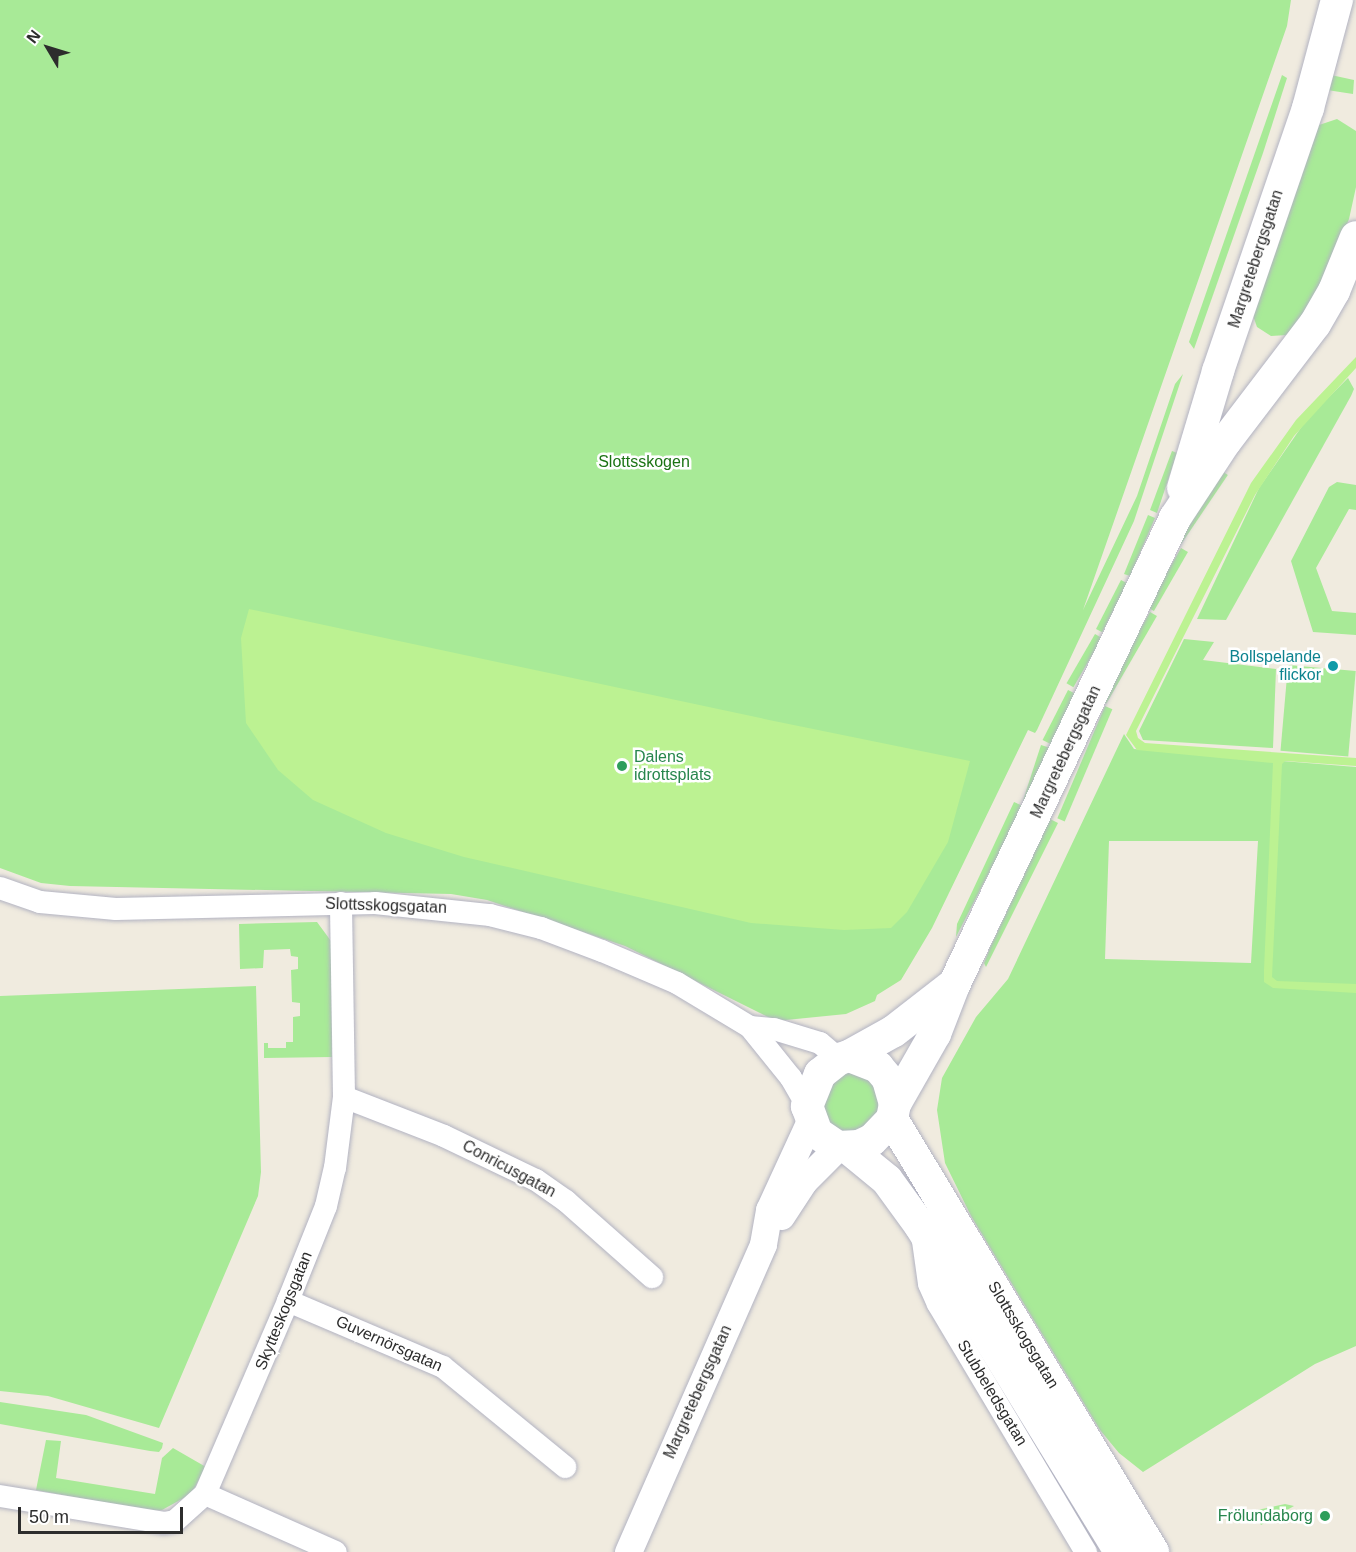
<!DOCTYPE html>
<html>
<head>
<meta charset="utf-8">
<style>
  body { margin:0 }
  #map { position:relative; width:1356px; height:1552px; overflow:hidden; background:#f0ebdf; font-family:Helvetica,sans-serif }
  div>[style] { position:absolute }
  .green>* { inset:0; background:#a8ea97; transform-origin:0 0 }
  .pitch>* { inset:0; background:#bcf292 }
  .roads { filter:drop-shadow(0 0 2px #b2b3c2) drop-shadow(0 0 2px #b2b3c2) }
  .minor>* { height:22px; margin:-11px; padding:0 11px; transform-origin:11px; border-radius:11px; background:#fff }
  .tertiary>* { height:27px; margin:-13.5px; padding:0 13.5px; transform-origin:13.5px; border-radius:13.5px; background:#fff }
  .secondary>* { height:32px; margin:-16px; padding:0 16px; transform-origin:16px; border-radius:16px; background:#fff }
  .dots>* { width:16px; height:16px; translate:-50% -50%; box-sizing:border-box; border:3px solid #fff; border-radius:50% }
  span { translate:-50% -50%; white-space:nowrap; text-align:center; line-height:1.15; -webkit-text-stroke:5px #fff; paint-order:stroke }
  .street-label { font-size:16px; color:#2d2d2d }
  .park-label { font-size:16px; color:#1b7314 }
  .culture-label { font-size:16px; color:#0d838f }
  .right { translate:-100% -50%; text-align:right }
  .leisure-label { font-size:16px; color:#27864d }
  .left { translate:0 -50%; text-align:left }
  .north { position:absolute; left:18px; top:18px; width:60px; height:60px; -webkit-text-stroke:4px #fff; paint-order:stroke; rotate:308deg; font-size:16px; font-weight:700; line-height:24px; text-align:center; color:#2d2d2d }
  .north::after { content:''; display:block; margin:auto; width:21px; height:27px; background:#2d2d2d; clip-path:polygon(50% 0,100% 100%,50% 72%,0 100%) }
  .scale { position:absolute; left:18px; top:1507px; width:165px; height:27px; box-sizing:border-box; border:3px solid #2d2d2d; border-top:0; padding-left:8px; font-size:18px; line-height:21px; white-space:nowrap; color:#2d2d2d; -webkit-text-stroke:4px #fff; paint-order:stroke }
</style>
</head>
<body>
<div id="map">
  <div class="green">
    <div style="clip-path:polygon(0 0,1291px 0,1287px 26px,1083px 610px,1137px 496px,1175px 384px,1183px 374px,1134px 521px,1037px 730px,1035px 733px,1028px 730px,932px 928px,901px 980px,877px 995px,875px 1001px,846px 1014px,776px 1021px,625px 946px,487px 900px,451px 894px,70px 886px,41px 883px,0 868px)"></div>
    <div style="clip-path:polygon(1282px 75px,1287px 78px,1263px 153px,1194px 349px,1189px 342px)"></div>
    <div style="clip-path:polygon(1331px 75px,1354px 80px,1353px 94px,1327px 90px)"></div>
    <div style="clip-path:polygon(1337px 119px,1356px 131px,1356px 187px,1349px 219px,1319px 296px,1287px 335px,1271px 336px,1257px 327px,1252px 313px,1319px 125px)"></div>
    <div style="clip-path:polygon(1348px 378px,1354px 389px,1351px 396px,1226px 620px,1197px 619px,1259px 488px,1307px 419px)"></div>
    <div style="clip-path:polygon(1172px 451px,1177px 453px,1157px 513px,1150px 510px)"></div>
    <div style="left:1222px;top:471px;width:7px;height:83px;rotate:34deg"></div>
    <div style="clip-path:polygon(1337px 482px,1356px 485px,1356px 510px,1349px 509px,1316px 568px,1332px 611px,1356px 613px,1356px 635px,1313px 632px,1291px 561px,1329px 487px)"></div>
    <div style="clip-path:polygon(1148px 515px,1155px 518px,1130px 576px,1124px 574px)"></div>
    <div style="left:1181px;top:548px;width:8px;height:68px;rotate:30deg"></div>
    <div style="left:1121px;top:580px;width:7px;height:55px;rotate:27deg"></div>
    <div style="left:1150px;top:612px;width:8px;height:101px;rotate:30deg"></div>
    <div style="left:1095px;top:634px;width:8px;height:57px;rotate:30deg"></div>
    <div style="clip-path:polygon(1184px 639px,1214px 642px,1203px 660px,1276px 669px,1273px 748px,1143px 740px,1139px 731px)"></div>
    <div style="left:1288px;top:665px;width:68px;height:86px;rotate:5deg"></div>
    <div style="left:1068px;top:690px;width:9px;height:56px;rotate:27deg"></div>
    <div style="left:1105px;top:706px;width:8px;height:122px;rotate:23deg"></div>
    <div style="clip-path:polygon(evenodd,1124px 734px,1134px 749px,1356px 767px,1356px 1346px,1315px 1364px,1143px 1472px,1119px 1453px,1100px 1430px,971px 1216px,945px 1163px,937px 1110px,942px 1078px,976px 1017px,1008px 979px,1124px 734px,1109px 841px,1258px 841px,1251px 963px,1105px 959px,1109px 841px)"></div>
    <div style="left:1041px;top:745px;width:9px;height:58px;rotate:18deg"></div>
    <div style="clip-path:polygon(1014px 802px,1023px 806px,956px 937px,957px 924px)"></div>
    <div style="clip-path:polygon(1050px 819px,1058px 823px,986px 967px,984px 963px,990px 948px)"></div>
    <div style="clip-path:polygon(317px 922px,331px 941px,332px 1057px,264px 1058px,264px 1043px,268px 1043px,268px 1048px,286px 1048px,286px 1042px,293px 1042px,293px 1017px,300px 1016px,300px 1003px,292px 1002px,291px 970px,298px 969px,298px 957px,291px 956px,290px 949px,264px 950px,263px 968px,240px 969px,239px 924px)"></div>
    <div style="clip-path:polygon(256px 986px,261px 1172px,258px 1196px,159px 1428px,48px 1396px,0 1391px,0 996px)"></div>
    <div style="clip-path:polygon(846px 1072px,869px 1073px,881px 1108px,868px 1124px,850px 1135px,832px 1130px,823px 1105px,832px 1083px)"></div>
    <div style="clip-path:polygon(0 1402px,86px 1415px,163px 1443px,162px 1448px,159px 1452px,150px 1451px,0 1424px)"></div>
    <div style="clip-path:polygon(46px 1440px,61px 1441px,56px 1478px,155px 1494px,162px 1458px,173px 1448px,206px 1467px,191px 1494px,162px 1510px,148px 1511px,36px 1490px)"></div>
    <div style="clip-path:polygon(1285px 1504px,1294px 1506px,1261px 1525px,1253px 1511px)"></div>
  </div>
  <div class="pitch">
    <div style="clip-path:polygon(1356px 357px,1356px 368px,1294px 436px,1255px 495px,1136px 731px,1138px 738px,1145px 743px,1356px 758px,1356px 766px,1285px 761px,1282px 764px,1272px 977px,1277px 981px,1356px 984px,1356px 993px,1273px 988px,1264px 982px,1264px 970px,1273px 763px,1137px 750px,1126px 735px,1251px 483px,1296px 420px)"></div>
    <div style="clip-path:polygon(249px 609px,774px 721px,970px 761px,948px 842px,907px 912px,891px 928px,844px 930px,751px 923px,464px 857px,386px 833px,313px 800px,278px 770px,246px 723px,241px 638px)"></div>
  </div>
  <div class="roads">
    <div class="minor">
      <div style="left:0;top:888px;width:42px;rotate:19.3deg"></div>
      <div style="left:40px;top:902px;width:76px;rotate:5.3deg"></div>
      <div style="left:116px;top:909px;width:259px;rotate:-1.3deg"></div>
      <div style="left:375px;top:903px;width:116px;rotate:6deg"></div>
      <div style="left:490px;top:915px;width:53px;rotate:14.3deg"></div>
      <div style="left:541px;top:928px;width:65px;rotate:20.7deg"></div>
      <div style="left:602px;top:951px;width:82px;rotate:23.1deg"></div>
      <div style="left:677px;top:983px;width:85px;rotate:31.1deg"></div>
      <div style="left:750px;top:1027px;width:24px;rotate:5deg"></div>
      <div style="left:774px;top:1029px;width:48px;rotate:16.9deg"></div>
      <div style="left:820px;top:1043px;width:25px;rotate:40deg"></div>
      <div style="left:750px;top:1027px;width:65px;rotate:51.2deg"></div>
      <div style="left:791px;top:1078px;width:32px;rotate:60deg"></div>
      <div style="left:344px;top:1097px;width:107px;rotate:21.3deg"></div>
      <div style="left:444px;top:1136px;width:102px;rotate:25.6deg"></div>
      <div style="left:536px;top:1180px;width:37px;rotate:35deg"></div>
      <div style="left:566px;top:1201px;width:115px;rotate:41.5deg"></div>
      <div style="left:922px;top:1234px;width:50px;rotate:82deg"></div>
      <div style="left:929px;top:1284px;width:22px;rotate:66deg"></div>
      <div style="left:938px;top:1304px;width:289px;rotate:59.2deg"></div>
      <div style="left:288px;top:1301px;width:168px;rotate:23.1deg"></div>
      <div style="left:443px;top:1367px;width:158px;rotate:39.3deg"></div>
      <div style="left:205px;top:1494px;width:143px;rotate:23.9deg"></div>
      <div style="left:0;top:1496px;width:166px;rotate:9.3deg"></div>
      <div style="left:164px;top:1523px;width:11px;rotate:-10deg"></div>
      <div style="left:175px;top:1521px;width:40px;rotate:-42deg"></div>
      <div style="left:205px;top:1494px;width:210px;rotate:-66.7deg"></div>
      <div style="left:288px;top:1301px;width:102px;rotate:-68.2deg"></div>
      <div style="left:326px;top:1206px;width:39px;rotate:-77deg"></div>
      <div style="left:335px;top:1168px;width:72px;rotate:-82.8deg"></div>
      <div style="left:344px;top:1097px;width:194px;rotate:-90.9deg"></div>
    </div>
    <div class="tertiary">
      <div style="left:781px;top:1216px;width:42px;rotate:-56.7deg"></div>
      <div style="left:804px;top:1181px;width:48px;rotate:-45deg"></div>
      <div style="left:628px;top:1552px;width:336px;rotate:-66.3deg"></div>
      <div style="left:763px;top:1244px;width:35px;rotate:-80deg"></div>
      <div style="left:769px;top:1210px;width:98px;rotate:-65.3deg"></div>
    </div>
    <div class="secondary">
      <div style="left:1183px;top:488px;width:122px;rotate:-73.3deg"></div>
      <div style="left:1218px;top:371px;width:278px;rotate:-71.1deg"></div>
      <div style="left:1308px;top:108px;width:112px;rotate:-75deg"></div>
      <div style="left:849px;top:1056px;width:51px;rotate:-29.1deg"></div>
      <div style="left:894px;top:1031px;width:75px;rotate:-37.9deg"></div>
      <div style="left:895px;top:1104px;width:26px;rotate:-106deg"></div>
      <div style="left:888px;top:1079px;width:16px;rotate:-130deg"></div>
      <div style="left:878px;top:1067px;width:31px;rotate:-159deg"></div>
      <div style="left:849px;top:1056px;width:10px;rotate:163deg"></div>
      <div style="left:839px;top:1059px;width:24px;rotate:142deg"></div>
      <div style="left:820px;top:1074px;width:35px;rotate:112deg"></div>
      <div style="left:807px;top:1106px;width:29px;rotate:70deg"></div>
      <div style="left:817px;top:1133px;width:25px;rotate:34deg"></div>
      <div style="left:838px;top:1147px;width:21px;rotate:-3deg"></div>
      <div style="left:859px;top:1146px;width:14px;rotate:-25deg"></div>
      <div style="left:872px;top:1140px;width:29px;rotate:-46deg"></div>
      <div style="left:892px;top:1119px;width:15px;rotate:-79deg"></div>
      <div style="left:895px;top:1104px;width:81px;rotate:-60.3deg"></div>
      <div style="left:935px;top:1034px;width:53px;rotate:-68.8deg"></div>
      <div style="left:954px;top:985px;width:517px;rotate:-64.67deg"></div>
      <div style="left:1175px;top:518px;width:91px;rotate:-56.7deg"></div>
      <div style="left:1225px;top:442px;width:148px;rotate:-52.7deg"></div>
      <div style="left:1315px;top:324px;width:38px;rotate:-60deg"></div>
      <div style="left:1334px;top:291px;width:58px;rotate:-67.8deg"></div>
      <div style="left:892px;top:1119px;width:506px;rotate:58.92deg"></div>
      <div style="left:848px;top:1148px;width:50px;rotate:39.4deg"></div>
      <div style="left:887px;top:1180px;width:58px;rotate:54.1deg"></div>
      <div style="left:921px;top:1227px;width:381px;rotate:58.5deg"></div>
    </div>
  </div>
  <div class="dots">
    <div style="left:1333px;top:666px;background:#0f9aa8"></div>
    <div style="left:622px;top:766px;background:#2e9e5b"></div>
    <div style="left:1325px;top:1516px;background:#2e9e5b"></div>
  </div>
  <div class="street-label">
    <span style="left:1256px;top:259px;rotate:-72deg">Margretebergsgatan</span>
    <span style="left:1066px;top:752px;rotate:-65deg">Margretebergsgatan</span>
    <span style="left:386px;top:906px;rotate:2deg">Slottsskogsgatan</span>
    <span style="left:509px;top:1169px;rotate:28deg">Conricusgatan</span>
    <span style="left:284px;top:1311px;rotate:-68deg">Skytteskogsgatan</span>
    <span style="left:1023px;top:1335px;rotate:59deg">Slottsskogsgatan</span>
    <span style="left:389px;top:1344px;rotate:24deg">Guvernörsgatan</span>
    <span style="left:698px;top:1392px;rotate:-66deg">Margretebergsgatan</span>
    <span style="left:992px;top:1393px;rotate:59deg">Stubbeledsgatan</span>
  </div>
  <div class="park-label">
    <span style="left:644px;top:462px">Slottsskogen</span>
  </div>
  <div class="culture-label">
    <span class="right" style="left:1321px;top:666px">Bollspelande<br>flickor</span>
  </div>
  <div class="leisure-label">
    <span class="left" style="left:634px;top:766px">Dalens<br>idrottsplats</span>
    <span class="right" style="left:1313px;top:1516px">Frölundaborg</span>
  </div>
  <div class="north">N</div>
  <div class="scale">50 m</div>
</div>
</body>
</html>
